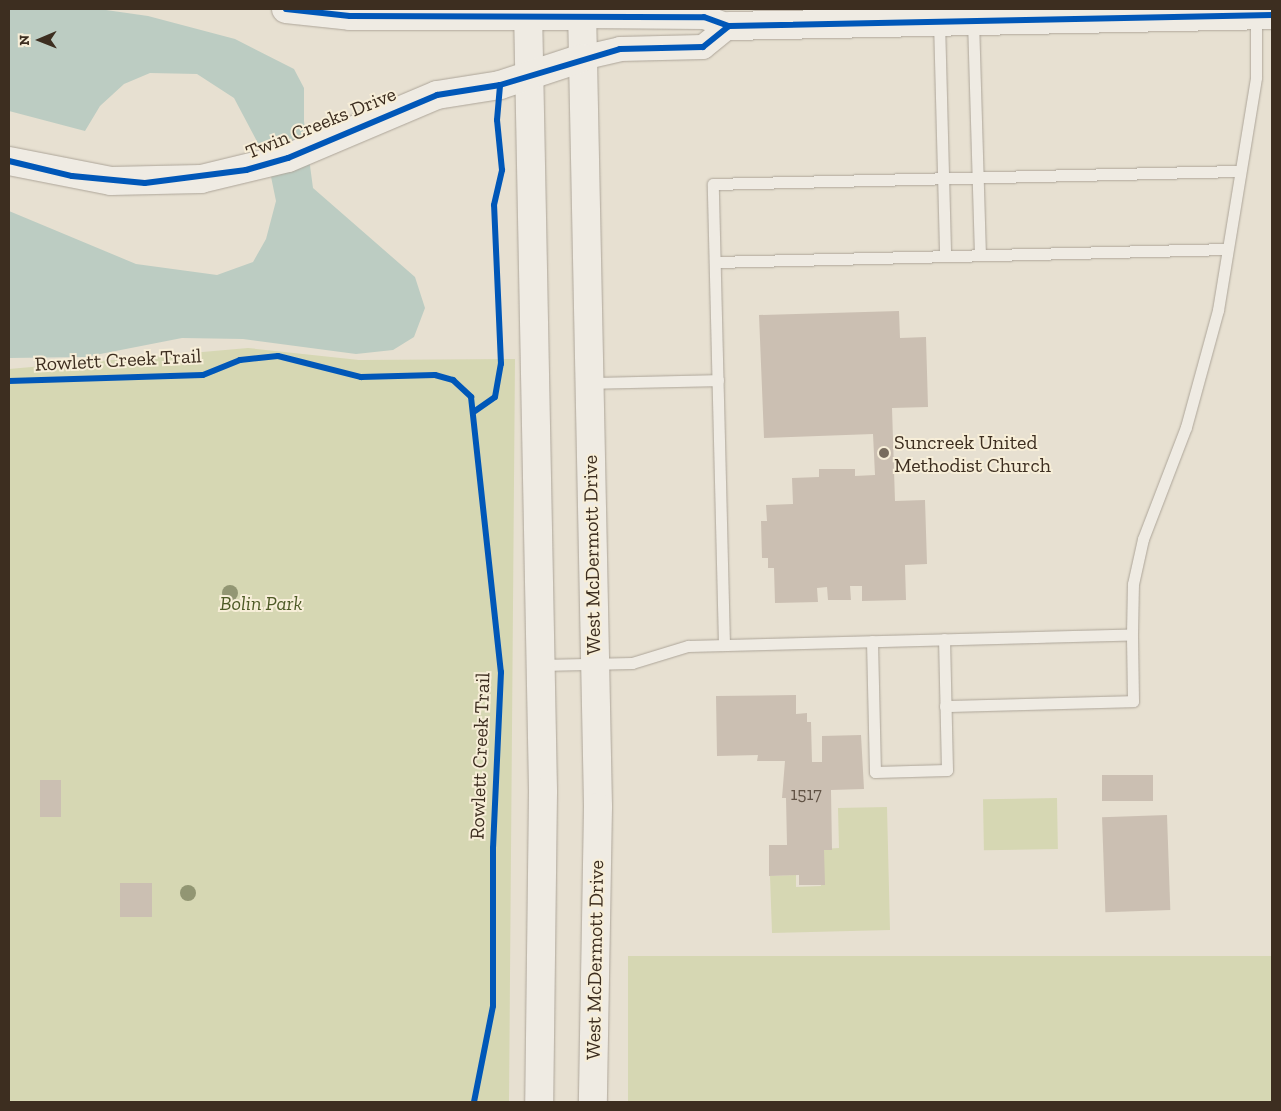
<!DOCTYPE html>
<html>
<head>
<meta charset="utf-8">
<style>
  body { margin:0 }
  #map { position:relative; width:1281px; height:1111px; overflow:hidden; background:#e7e0d1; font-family:"Zilla Slab",serif }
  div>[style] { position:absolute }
  .green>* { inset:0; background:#d6d7b3; transform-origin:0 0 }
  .water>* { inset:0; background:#bcccc2 }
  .building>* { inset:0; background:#cbbfb2; transform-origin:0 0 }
  .roads { filter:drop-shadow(0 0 1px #ada599) drop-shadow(0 0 1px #ada599) }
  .lane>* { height:11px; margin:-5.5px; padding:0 5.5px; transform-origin:5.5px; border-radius:5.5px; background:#efebe3 }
  .street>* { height:24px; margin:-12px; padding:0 12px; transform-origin:12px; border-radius:12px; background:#efebe3 }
  .secondary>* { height:28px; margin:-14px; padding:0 14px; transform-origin:14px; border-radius:14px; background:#efebe3 }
  .cycleway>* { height:6px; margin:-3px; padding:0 3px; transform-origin:3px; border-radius:3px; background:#0057b8 }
  .trees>* { width:16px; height:16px; margin:-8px; border-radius:50%; background:#929673 }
  .dots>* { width:14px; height:14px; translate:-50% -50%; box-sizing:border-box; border:2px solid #f7eed8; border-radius:50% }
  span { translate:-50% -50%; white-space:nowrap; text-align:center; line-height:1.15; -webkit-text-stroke:4px #f7eed8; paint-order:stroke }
  .number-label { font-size:18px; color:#605244 }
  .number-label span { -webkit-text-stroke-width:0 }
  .street-label { font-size:20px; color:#3d2e20 }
  .poi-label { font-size:20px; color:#3d2e20 }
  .left { translate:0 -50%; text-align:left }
  .park-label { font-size:20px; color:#4d5a26; font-style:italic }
  .frame { position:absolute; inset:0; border:10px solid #3d2e20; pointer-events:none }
  .north { position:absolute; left:15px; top:15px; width:50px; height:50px; -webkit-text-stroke:4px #f7eed8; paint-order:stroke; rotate:269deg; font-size:14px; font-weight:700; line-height:20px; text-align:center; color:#3d2e20 }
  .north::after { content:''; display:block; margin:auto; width:18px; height:22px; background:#3d2e20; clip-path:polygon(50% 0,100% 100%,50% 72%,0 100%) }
</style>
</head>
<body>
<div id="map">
  <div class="green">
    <div style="clip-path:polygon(248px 348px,359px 360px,515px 359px,509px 1102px,9px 1102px,9px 369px)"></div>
    <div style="left:1057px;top:798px;width:51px;height:74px;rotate:89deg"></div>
    <div style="clip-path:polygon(887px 807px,890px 930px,772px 933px,770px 876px,796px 875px,796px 887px,821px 886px,820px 849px,839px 848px,838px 808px)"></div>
    <div style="left:1272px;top:956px;width:146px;height:644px;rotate:90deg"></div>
  </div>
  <div class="water">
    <div style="clip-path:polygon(9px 9px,99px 9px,148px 16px,235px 39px,294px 69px,304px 88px,304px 121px,313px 188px,415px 277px,425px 308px,414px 337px,393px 350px,356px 354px,243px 339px,182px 338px,85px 357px,9px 358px,9px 211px,136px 264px,217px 275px,253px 262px,266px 239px,276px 201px,268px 162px,234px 98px,197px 74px,150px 73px,124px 84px,100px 106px,85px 131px,9px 111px)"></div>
  </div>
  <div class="building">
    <div style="clip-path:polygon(899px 311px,900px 338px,926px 337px,928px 407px,892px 408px,895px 501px,925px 500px,927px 564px,905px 565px,906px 600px,862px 601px,862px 586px,850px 586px,851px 600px,828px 600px,827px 587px,817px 588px,818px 602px,775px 603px,774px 568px,768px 568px,768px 558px,762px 558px,761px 521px,767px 521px,766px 505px,793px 504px,792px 478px,819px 477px,819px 469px,855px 469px,855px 476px,875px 475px,873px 434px,764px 438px,759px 315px)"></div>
    <div style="clip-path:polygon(796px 695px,796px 714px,807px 713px,807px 722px,811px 722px,812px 762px,822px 762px,822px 736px,861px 735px,864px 789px,831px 790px,832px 850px,824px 850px,825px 885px,799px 885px,799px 875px,769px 876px,769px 845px,787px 845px,786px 798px,782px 798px,785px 761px,757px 761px,758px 755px,717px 756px,716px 696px)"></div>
    <div style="left:1153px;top:775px;width:26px;height:51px;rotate:90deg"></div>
    <div style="left:40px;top:780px;width:21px;height:37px"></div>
    <div style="left:1167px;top:815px;width:95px;height:65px;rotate:88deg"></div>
    <div style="left:120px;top:883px;width:32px;height:34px"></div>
  </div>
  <div class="roads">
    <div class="lane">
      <div style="left:973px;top:20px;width:235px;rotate:88.3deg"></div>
      <div style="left:939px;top:21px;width:235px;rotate:88.5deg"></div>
      <div style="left:715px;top:262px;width:512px;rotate:-1.45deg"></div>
      <div style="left:589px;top:383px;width:129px;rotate:-1.3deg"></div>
      <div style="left:872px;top:641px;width:131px;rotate:88.7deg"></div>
      <div style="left:875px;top:772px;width:72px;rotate:-1.6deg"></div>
      <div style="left:947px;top:770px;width:131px;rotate:-91.3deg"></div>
      <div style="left:724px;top:645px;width:461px;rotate:-91.4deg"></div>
      <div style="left:713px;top:184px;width:526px;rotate:-1.42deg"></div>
      <div style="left:540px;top:665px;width:92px;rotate:-1.2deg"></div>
      <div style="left:632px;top:663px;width:59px;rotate:-16.9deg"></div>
      <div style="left:688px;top:646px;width:444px;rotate:-1.5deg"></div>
      <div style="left:1132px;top:634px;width:50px;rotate:-88.9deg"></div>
      <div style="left:1133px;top:584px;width:46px;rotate:-77.5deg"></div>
      <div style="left:1143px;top:539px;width:120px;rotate:-69deg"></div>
      <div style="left:1186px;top:427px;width:121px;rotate:-74.7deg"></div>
      <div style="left:1218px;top:310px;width:236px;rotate:-80.7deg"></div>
      <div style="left:1256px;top:77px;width:62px;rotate:-90deg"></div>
      <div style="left:945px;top:706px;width:188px;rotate:-1.5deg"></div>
      <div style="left:1133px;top:701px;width:67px;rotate:-90.9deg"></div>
    </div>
    <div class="street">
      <div style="left:582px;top:16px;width:122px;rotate:0.5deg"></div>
      <div style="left:704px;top:17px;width:27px;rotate:20deg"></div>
      <div style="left:582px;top:58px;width:39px;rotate:-13deg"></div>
      <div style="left:620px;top:49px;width:83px;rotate:-1.4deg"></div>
      <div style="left:703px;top:47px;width:33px;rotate:-39deg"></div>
    </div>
    <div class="secondary">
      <div style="left:286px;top:9px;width:64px;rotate:6.2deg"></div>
      <div style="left:350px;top:16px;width:232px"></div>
      <div style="left:528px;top:9px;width:783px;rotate:88.9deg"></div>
      <div style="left:543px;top:792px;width:310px;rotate:90.7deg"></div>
      <div style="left:582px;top:9px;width:798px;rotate:88.85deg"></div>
      <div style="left:598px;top:807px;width:295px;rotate:91deg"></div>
      <div style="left:729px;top:26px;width:543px;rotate:-1.16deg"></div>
      <div style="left:9px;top:161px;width:104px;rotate:11.1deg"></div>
      <div style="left:111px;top:181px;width:90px;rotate:-1.3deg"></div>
      <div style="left:201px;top:179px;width:89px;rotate:-13.6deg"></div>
      <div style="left:288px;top:158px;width:162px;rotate:-22.9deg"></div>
      <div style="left:437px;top:95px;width:64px;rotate:-9deg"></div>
      <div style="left:500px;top:85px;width:86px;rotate:-18.2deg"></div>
    </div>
  </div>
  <div class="cycleway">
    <div style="left:286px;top:9px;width:64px;rotate:6.2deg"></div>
    <div style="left:350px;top:16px;width:354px;rotate:0.2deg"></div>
    <div style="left:704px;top:17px;width:27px;rotate:20deg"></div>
    <div style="left:729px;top:26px;width:543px;rotate:-1.16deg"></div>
    <div style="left:9px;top:161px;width:65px;rotate:13.4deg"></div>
    <div style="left:72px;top:176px;width:73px;rotate:5.5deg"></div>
    <div style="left:145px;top:183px;width:102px;rotate:-7.3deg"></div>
    <div style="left:246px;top:170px;width:44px;rotate:-15.9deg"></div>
    <div style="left:288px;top:158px;width:162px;rotate:-22.9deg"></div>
    <div style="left:437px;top:95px;width:64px;rotate:-9deg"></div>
    <div style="left:500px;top:85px;width:125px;rotate:-16.7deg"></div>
    <div style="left:620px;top:49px;width:83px;rotate:-1.4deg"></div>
    <div style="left:703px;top:47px;width:33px;rotate:-39deg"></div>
    <div style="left:9px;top:381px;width:194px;rotate:-1.8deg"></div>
    <div style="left:203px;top:375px;width:40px;rotate:-22deg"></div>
    <div style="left:240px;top:360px;width:38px;rotate:-6deg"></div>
    <div style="left:278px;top:356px;width:86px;rotate:14.2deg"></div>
    <div style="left:361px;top:377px;width:74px;rotate:-1.5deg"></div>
    <div style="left:435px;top:375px;width:19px;rotate:16deg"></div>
    <div style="left:453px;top:380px;width:25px;rotate:43deg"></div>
    <div style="left:471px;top:397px;width:277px;rotate:83.8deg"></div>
    <div style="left:501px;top:672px;width:176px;rotate:92.6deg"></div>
    <div style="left:493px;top:848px;width:158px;rotate:90deg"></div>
    <div style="left:493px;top:1006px;width:98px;rotate:101.2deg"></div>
    <div style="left:475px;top:411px;width:24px;rotate:-35deg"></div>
    <div style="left:495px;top:397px;width:34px;rotate:-80deg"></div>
    <div style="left:501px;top:364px;width:159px;rotate:-92.5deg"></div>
    <div style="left:494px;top:205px;width:36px;rotate:-77deg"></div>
    <div style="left:502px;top:170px;width:50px;rotate:-95.7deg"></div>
    <div style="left:497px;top:120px;width:35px;rotate:-85deg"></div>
  </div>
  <div class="trees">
    <div style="left:230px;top:593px"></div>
    <div style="left:188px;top:893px"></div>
  </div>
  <div class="dots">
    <div style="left:884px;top:453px;background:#786c5e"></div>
  </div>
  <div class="number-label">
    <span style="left:806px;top:794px">1517</span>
  </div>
  <div class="street-label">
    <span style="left:321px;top:123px;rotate:-22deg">Twin Creeks Drive</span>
    <span style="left:118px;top:360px;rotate:-3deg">Rowlett Creek Trail</span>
    <span style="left:592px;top:555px;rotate:-91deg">West McDermott Drive</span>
    <span style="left:480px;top:756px;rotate:-88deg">Rowlett Creek Trail</span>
    <span style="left:595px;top:960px;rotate:-89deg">West McDermott Drive</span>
  </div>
  <div class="poi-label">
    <span class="left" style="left:894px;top:454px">Suncreek United<br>Methodist Church</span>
  </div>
  <div class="park-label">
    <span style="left:261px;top:603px">Bolin Park</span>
  </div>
  <div class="frame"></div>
  <div class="north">N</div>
</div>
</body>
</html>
